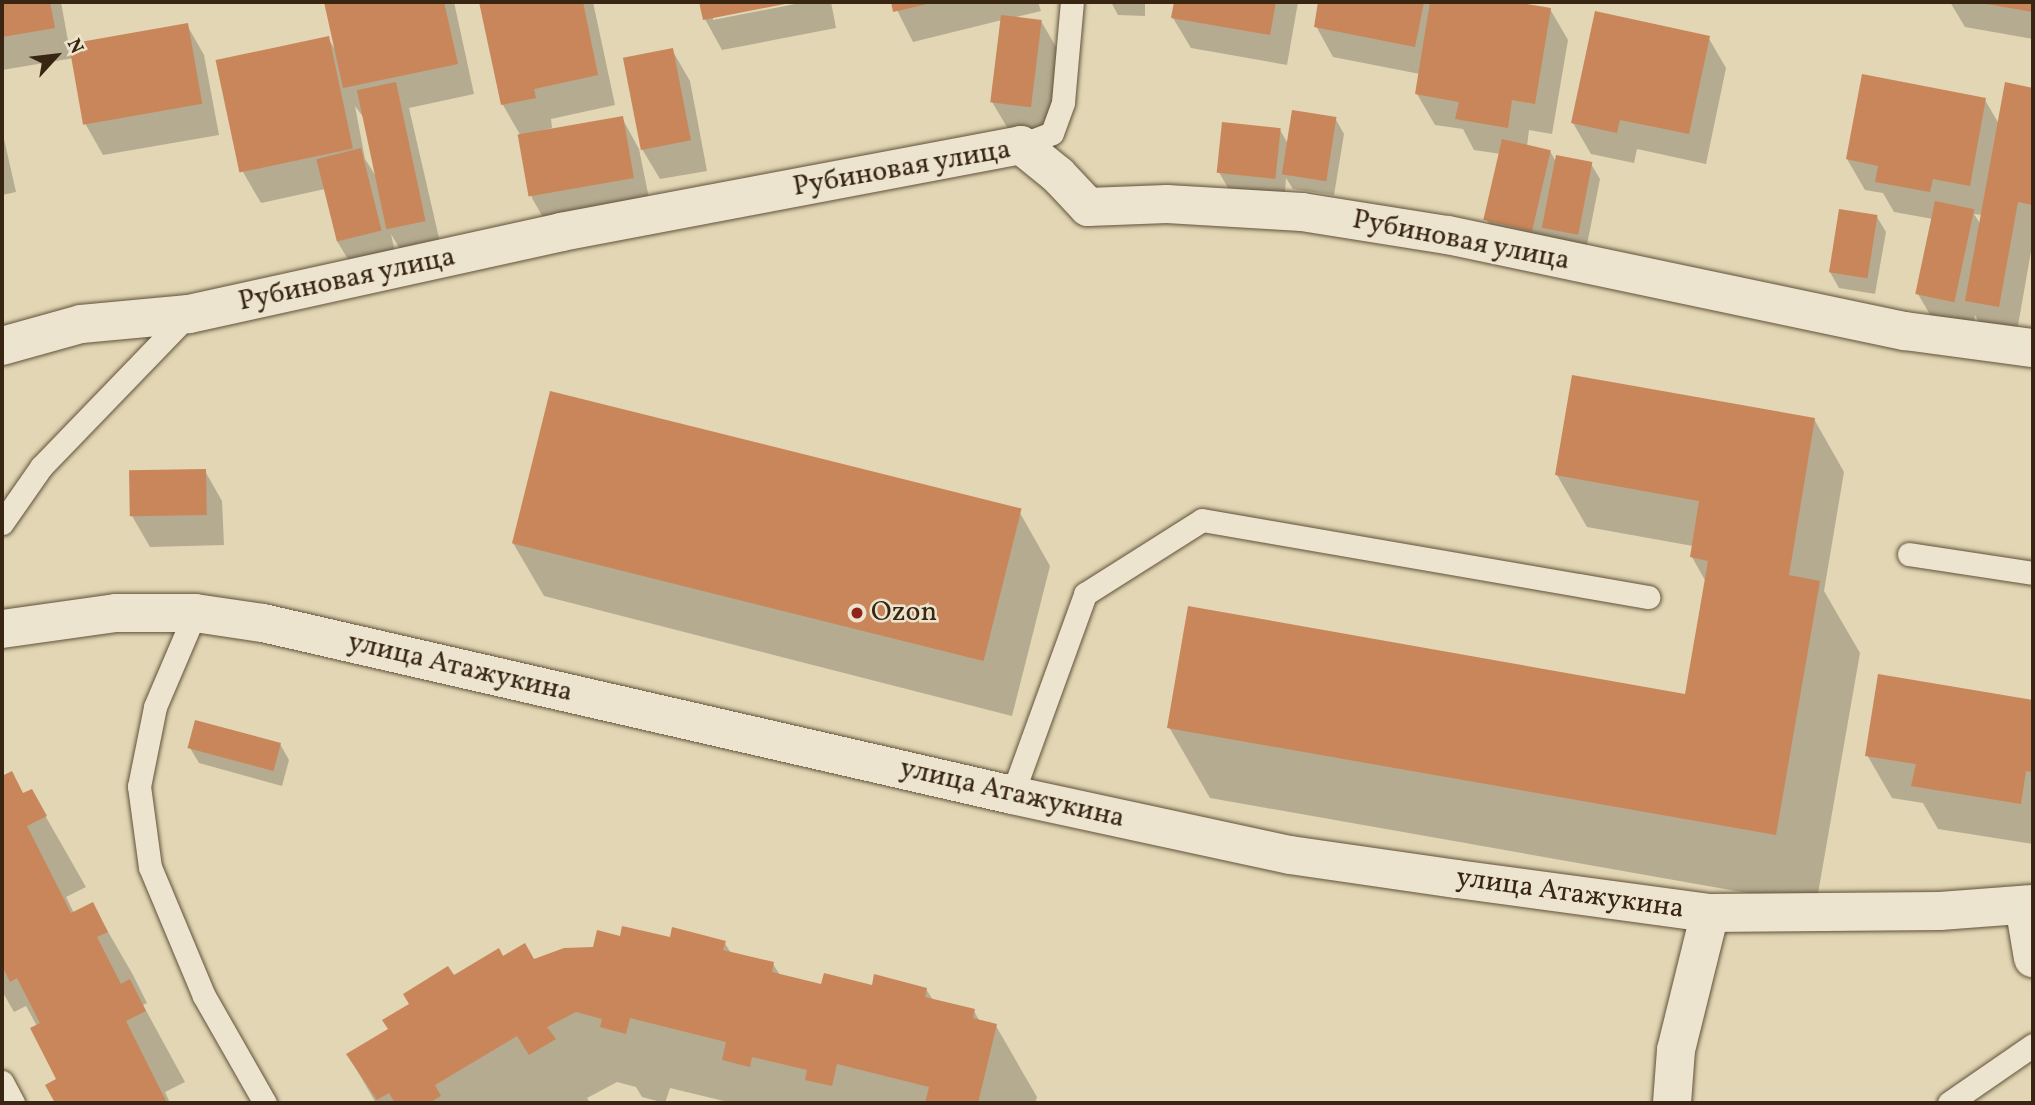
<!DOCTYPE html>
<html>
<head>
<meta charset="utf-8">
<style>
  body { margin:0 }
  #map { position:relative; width:2035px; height:1105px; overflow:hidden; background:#e2d6b4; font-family:Vollkorn,serif }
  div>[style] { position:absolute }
  .shadow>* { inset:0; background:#0003 }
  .building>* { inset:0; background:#c9865a; transform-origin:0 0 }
  .roads { filter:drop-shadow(0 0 2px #62523a) drop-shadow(0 0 2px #62523a) }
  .lane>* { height:23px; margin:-11.5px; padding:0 11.5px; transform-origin:11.5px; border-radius:11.5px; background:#ece4ce }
  .street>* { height:38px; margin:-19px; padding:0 19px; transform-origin:19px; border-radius:19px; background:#ece4ce }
  .dots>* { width:19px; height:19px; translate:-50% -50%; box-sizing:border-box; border:4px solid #ece4ce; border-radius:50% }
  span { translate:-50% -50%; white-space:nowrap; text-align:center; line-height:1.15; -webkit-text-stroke:5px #ece4ce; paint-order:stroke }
  .street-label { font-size:28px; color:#382612 }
  .poi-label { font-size:28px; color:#382612 }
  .left { translate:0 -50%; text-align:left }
  .frame { position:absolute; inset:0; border:4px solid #382612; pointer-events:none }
  .north { position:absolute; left:21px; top:21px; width:70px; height:70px; -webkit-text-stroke:5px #ece4ce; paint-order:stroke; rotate:63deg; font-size:19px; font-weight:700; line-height:28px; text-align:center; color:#382612 }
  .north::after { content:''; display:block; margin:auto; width:24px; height:32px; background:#382612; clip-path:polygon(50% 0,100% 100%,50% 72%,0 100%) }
</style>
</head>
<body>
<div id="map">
  <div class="shadow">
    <div style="clip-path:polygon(2px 2px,61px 2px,69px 46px,187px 25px,204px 55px,219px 135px,103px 155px,86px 125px,74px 58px,2px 70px)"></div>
    <div style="clip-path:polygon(evenodd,325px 2px,454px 2px,474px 94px,409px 108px,442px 251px,406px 259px,391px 234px,397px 261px,355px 271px,337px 241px,325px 189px,261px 203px,243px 172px,328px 38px,336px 51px,325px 2px,355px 106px,364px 118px,377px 178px,365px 159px,355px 106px)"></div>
    <div style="clip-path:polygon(481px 2px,593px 2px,615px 105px,551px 119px,552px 128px,528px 134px,529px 137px,622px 118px,639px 149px,651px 208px,549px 228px,532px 198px,522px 138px,503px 105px)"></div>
    <div style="clip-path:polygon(701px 2px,787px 2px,713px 16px,713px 20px,805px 2px,831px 2px,836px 28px,722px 50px,705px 19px)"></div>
    <div style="clip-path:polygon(893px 2px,1038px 2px,1041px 11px,1012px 18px,1041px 21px,1059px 52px,1049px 137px,1010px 132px,992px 102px,1002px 20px,913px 42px)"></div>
    <div style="clip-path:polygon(1111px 2px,1145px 2px,1145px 16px,1118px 15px)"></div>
    <div style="clip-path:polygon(1176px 2px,1298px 2px,1287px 65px,1191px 48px,1173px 18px)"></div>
    <div style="clip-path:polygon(1320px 2px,1504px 2px,1550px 9px,1568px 40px,1552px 134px,1529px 130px,1527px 146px,1550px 151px,1556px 162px,1591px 164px,1600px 179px,1586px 250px,1505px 251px,1487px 220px,1501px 154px,1474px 150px,1463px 129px,1435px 125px,1417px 94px,1420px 74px,1333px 57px,1316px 26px)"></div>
    <div style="clip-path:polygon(1950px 2px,2033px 2px,2033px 39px,1965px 27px)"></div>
    <div style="clip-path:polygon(1708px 37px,1726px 68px,1706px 164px,1637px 149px,1634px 163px,1591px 154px,1573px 123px)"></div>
    <div style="clip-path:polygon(672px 50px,690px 81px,707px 171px,660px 179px,642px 149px)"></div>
    <div style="clip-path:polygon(evenodd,2006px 84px,2033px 89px,2033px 240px,2016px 337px,1984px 331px,1975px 315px,1972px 332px,1936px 325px,1918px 294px,1933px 219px,1894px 212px,1883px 193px,1865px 190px,1847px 159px,1985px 100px,1999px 124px,2006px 84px,1974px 214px,1982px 215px,1981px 225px,1974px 214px)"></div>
    <div style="clip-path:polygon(1335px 118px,1344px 134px,1334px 195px,1293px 189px,1286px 178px,1285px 193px,1228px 188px,1219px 172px,1280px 130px,1288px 144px)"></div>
    <div style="clip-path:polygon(2px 130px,16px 192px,2px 195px)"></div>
    <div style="clip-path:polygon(1877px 217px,1886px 232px,1875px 294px,1839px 288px,1830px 272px)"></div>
    <div style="clip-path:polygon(1814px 419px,1844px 472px,1824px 591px,1860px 653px,1816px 905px,1210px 798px,1169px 727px,1687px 696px,1706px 582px,1692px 557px,1693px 546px,1587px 527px,1557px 475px)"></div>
    <div style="clip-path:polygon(205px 471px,222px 501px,224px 545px,150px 547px,132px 516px)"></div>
    <div style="clip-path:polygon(1020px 513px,1050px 566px,1012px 716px,544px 596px,513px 543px)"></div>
    <div style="clip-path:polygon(1879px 676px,2033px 702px,2033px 844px,1938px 829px,1923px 803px,1892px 798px,1867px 755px)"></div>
    <div style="clip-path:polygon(280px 744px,289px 760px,282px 786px,199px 763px,190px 748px)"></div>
    <div style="clip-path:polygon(11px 773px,24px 795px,31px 791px,86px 887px,66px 897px,74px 913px,92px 904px,133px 975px,147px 1003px,143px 1005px,185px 1082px,165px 1092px,170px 1103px,57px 1103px,48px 1086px,59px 1080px,37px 1026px,26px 1006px,14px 1012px,2px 991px,2px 778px)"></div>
    <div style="clip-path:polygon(621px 938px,724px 942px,731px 953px,773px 964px,780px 975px,822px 986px,926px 989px,933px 1000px,974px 1011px,980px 1022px,996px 1026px,1037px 1097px,1035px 1103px,732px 1103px,670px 1088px,665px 1103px,642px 1097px,636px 1087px,617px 1082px,587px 1098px,590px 1103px,376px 1103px,348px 1055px,390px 1030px,453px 977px,503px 958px,534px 961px,594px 949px)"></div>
  </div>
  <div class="building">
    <div style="clip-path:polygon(2px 2px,50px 2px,55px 28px,2px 37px)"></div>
    <div style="clip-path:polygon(324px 2px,444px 2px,458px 64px,343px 88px)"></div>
    <div style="clip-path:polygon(479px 2px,583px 2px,598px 75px,534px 89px,536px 98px,501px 105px)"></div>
    <div style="clip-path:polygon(699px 2px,790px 2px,790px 3px,703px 20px)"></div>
    <div style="clip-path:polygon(891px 2px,931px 2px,931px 3px,893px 12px)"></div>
    <div style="clip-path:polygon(1174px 2px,1276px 2px,1270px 35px,1171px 18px)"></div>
    <div style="clip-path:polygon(1318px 2px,1424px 2px,1415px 47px,1314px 27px)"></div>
    <div style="clip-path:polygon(1430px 2px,1515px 2px,1551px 8px,1535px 104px,1512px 100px,1508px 128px,1455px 119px,1459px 102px,1415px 94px)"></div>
    <div style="clip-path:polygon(1981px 2px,2033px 2px,2033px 12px,1981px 3px)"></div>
    <div style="clip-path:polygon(1595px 11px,1710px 36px,1689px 134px,1620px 120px,1617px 133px,1571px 123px)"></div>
    <div style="left:1001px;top:15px;width:41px;height:88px;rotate:7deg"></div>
    <div style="left:188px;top:23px;width:82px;height:121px;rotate:80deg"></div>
    <div style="left:329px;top:36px;width:115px;height:116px;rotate:78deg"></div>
    <div style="left:673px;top:48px;width:94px;height:51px;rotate:79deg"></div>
    <div style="clip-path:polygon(1862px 74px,1986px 98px,1970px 186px,1933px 179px,1930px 192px,1875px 182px,1878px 166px,1846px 159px)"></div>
    <div style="left:396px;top:82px;width:142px;height:40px;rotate:78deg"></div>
    <div style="clip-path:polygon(2005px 82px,2033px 88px,2033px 205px,2018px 202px,1999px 307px,1965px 301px)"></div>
    <div style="left:1292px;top:110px;width:45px;height:65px;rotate:9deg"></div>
    <div style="left:623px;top:116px;width:63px;height:107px;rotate:80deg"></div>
    <div style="left:1222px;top:122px;width:59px;height:51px;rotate:6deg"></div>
    <div style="left:1502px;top:139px;width:50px;height:83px;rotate:13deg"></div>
    <div style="left:361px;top:148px;width:85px;height:46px;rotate:76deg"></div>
    <div style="left:1556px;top:155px;width:37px;height:74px;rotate:11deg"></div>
    <div style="left:1935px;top:201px;width:40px;height:95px;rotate:12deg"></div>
    <div style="left:1839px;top:209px;width:39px;height:64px;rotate:9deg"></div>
    <div style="clip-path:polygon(1572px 375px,1815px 418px,1789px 575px,1820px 581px,1776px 835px,1167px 728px,1188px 606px,1685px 694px,1708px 561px,1690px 557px,1699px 501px,1555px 475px)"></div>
    <div style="left:550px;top:391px;width:486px;height:157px;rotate:14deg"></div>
    <div style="left:206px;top:469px;width:46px;height:77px;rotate:89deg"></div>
    <div style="clip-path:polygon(1878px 674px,2033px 700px,2033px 772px,2026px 771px,2021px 804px,1911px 786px,1916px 764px,1865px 756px)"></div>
    <div style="left:195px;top:720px;width:89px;height:29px;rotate:15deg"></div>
    <div style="clip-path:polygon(12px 771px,23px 793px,32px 789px,47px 816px,27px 826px,71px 913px,93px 902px,108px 932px,97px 937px,121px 984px,130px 979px,146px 1011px,126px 1021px,167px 1103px,55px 1103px,45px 1085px,56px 1079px,30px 1028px,40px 1023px,17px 978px,10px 982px,2px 966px,2px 776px)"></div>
    <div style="clip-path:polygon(622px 926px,670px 937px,672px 927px,726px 941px,723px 950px,774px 962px,772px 972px,821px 984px,824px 973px,872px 985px,874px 974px,927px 988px,925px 997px,975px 1009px,973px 1018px,997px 1024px,978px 1103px,925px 1103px,929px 1087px,837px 1064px,832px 1086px,805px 1080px,807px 1070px,752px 1057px,750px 1067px,722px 1060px,726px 1042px,630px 1018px,626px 1034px,600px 1027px,602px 1019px,576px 1012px,547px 1027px,556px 1039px,529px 1055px,517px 1036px,435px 1085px,441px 1096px,429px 1103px,395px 1103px,389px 1093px,377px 1100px,346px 1054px,388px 1029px,382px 1020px,409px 1004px,403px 994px,448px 966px,454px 975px,499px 948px,503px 956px,525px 943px,534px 959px,564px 948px,593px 947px,597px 930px,620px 936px)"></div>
  </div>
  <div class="roads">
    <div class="lane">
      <div style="left:1021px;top:145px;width:33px;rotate:-21deg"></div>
      <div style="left:1052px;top:133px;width:33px;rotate:-70deg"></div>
      <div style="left:1063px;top:102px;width:100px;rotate:-84.9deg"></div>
      <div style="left:2px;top:523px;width:68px;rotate:-55.1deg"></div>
      <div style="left:41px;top:467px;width:213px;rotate:-46deg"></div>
      <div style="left:1909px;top:554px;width:125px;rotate:8.7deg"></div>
      <div style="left:195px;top:613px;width:102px;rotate:113.1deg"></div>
      <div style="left:155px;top:707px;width:81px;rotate:101.4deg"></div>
      <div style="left:139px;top:786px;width:82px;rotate:82.3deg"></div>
      <div style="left:150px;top:867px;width:140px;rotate:67.3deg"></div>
      <div style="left:204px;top:996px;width:123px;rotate:60.3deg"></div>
      <div style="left:1012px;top:795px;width:214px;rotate:-70deg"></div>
      <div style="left:1085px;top:594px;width:138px;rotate:-32.3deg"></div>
      <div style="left:1202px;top:520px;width:453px;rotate:9.8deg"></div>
      <div style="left:2px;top:1082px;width:24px;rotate:62deg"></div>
      <div style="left:1949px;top:1103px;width:102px;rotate:-34.6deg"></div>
    </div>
    <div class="street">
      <div style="left:2px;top:346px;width:82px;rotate:-15.6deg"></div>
      <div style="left:81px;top:324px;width:108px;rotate:-5.3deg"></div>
      <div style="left:189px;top:314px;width:381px;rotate:-12.4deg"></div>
      <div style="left:561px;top:232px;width:468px;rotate:-10.7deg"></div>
      <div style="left:1021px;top:145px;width:48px;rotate:39deg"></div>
      <div style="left:1058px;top:175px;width:44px;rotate:46.8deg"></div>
      <div style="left:1088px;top:207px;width:79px;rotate:-2.2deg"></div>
      <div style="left:1167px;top:204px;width:135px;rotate:3.4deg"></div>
      <div style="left:1302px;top:212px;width:148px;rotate:9deg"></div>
      <div style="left:1448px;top:235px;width:467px;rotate:11.9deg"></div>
      <div style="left:1905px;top:331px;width:129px;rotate:7.6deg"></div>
      <div style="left:2px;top:629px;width:115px;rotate:-8deg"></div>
      <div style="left:116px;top:613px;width:79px"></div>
      <div style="left:195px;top:613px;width:69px;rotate:8.4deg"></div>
      <div style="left:263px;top:623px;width:768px;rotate:12.93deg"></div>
      <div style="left:1012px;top:795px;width:284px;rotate:12.2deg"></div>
      <div style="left:1290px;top:855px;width:169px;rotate:8.2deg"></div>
      <div style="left:1457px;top:879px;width:255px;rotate:7.7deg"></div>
      <div style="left:1710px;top:913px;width:230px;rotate:-0.5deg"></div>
      <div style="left:1940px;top:911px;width:93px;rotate:-4.3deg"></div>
      <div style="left:2024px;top:905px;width:54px;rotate:80.4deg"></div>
      <div style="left:1672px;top:1103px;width:53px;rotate:-85.7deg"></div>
      <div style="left:1676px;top:1050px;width:141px;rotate:-76.1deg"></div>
    </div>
  </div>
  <div class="dots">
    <div style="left:857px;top:613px;background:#8f2418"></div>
  </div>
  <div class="street-label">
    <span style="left:902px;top:169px;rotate:-10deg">Рубиновая улица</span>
    <span style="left:1461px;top:241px;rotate:11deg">Рубиновая улица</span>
    <span style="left:347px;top:280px;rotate:-12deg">Рубиновая улица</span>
    <span style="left:460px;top:668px;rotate:13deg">улица Атажукина</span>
    <span style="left:1012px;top:794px;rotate:13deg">улица Атажукина</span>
    <span style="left:1570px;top:894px;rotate:8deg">улица Атажукина</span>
  </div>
  <div class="poi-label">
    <span class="left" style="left:871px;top:613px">Ozon</span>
  </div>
  <div class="frame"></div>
  <div class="north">N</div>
</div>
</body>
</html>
